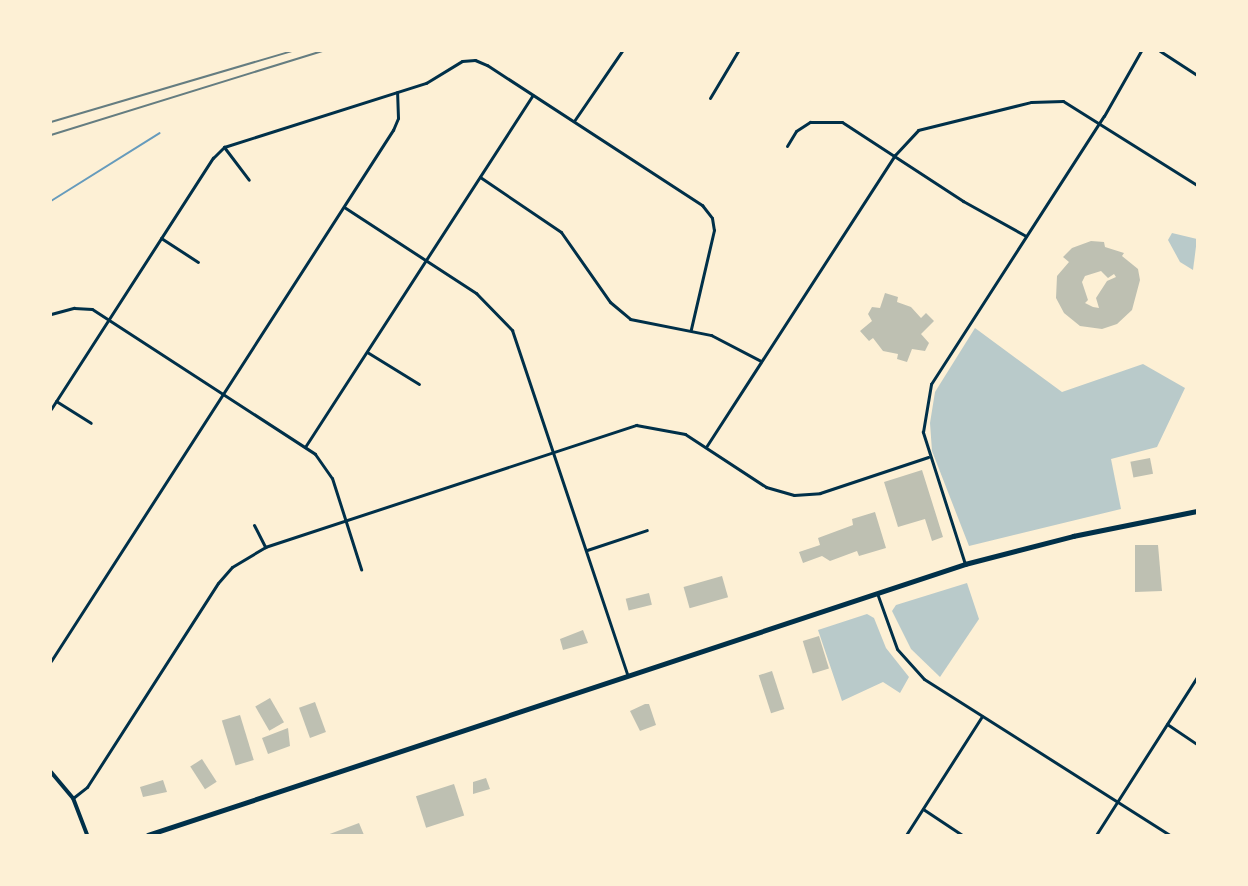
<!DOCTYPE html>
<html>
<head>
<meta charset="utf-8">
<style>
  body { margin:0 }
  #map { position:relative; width:1248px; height:886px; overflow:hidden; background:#fdf0d5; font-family:"Zilla Slab",serif }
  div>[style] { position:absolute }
  .green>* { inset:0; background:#b9caca }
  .stream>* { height:2px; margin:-1px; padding:0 1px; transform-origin:1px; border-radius:1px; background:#669bbc }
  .building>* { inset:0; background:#bec0b2; transform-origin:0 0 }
  .minor>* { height:3px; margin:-1.5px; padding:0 1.5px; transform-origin:1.5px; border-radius:1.5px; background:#003049 }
  .tertiary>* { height:4px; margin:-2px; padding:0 2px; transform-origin:2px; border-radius:2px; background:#003049 }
  .secondary>* { height:4.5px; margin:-2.25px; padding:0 2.25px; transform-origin:2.25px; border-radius:2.25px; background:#003049 }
  .rail>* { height:2px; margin:-1px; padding:0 1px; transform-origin:1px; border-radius:1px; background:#657d81 }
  span { translate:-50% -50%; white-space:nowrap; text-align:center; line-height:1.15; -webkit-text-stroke:4.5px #fdf0d5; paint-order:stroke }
  .frame { position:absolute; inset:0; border:52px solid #fdf0d5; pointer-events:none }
</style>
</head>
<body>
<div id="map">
  <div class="green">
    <div style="clip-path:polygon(1172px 233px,1197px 239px,1193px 270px,1180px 262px,1168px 240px)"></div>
    <div style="clip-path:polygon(975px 328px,1062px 392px,1143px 364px,1185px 388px,1157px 447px,1111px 459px,1121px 509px,969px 546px,932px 451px,930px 423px,935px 392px)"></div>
    <div style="clip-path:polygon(967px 583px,979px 619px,940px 677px,911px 649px,892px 611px,896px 605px)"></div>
    <div style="clip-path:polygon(867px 614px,874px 618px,886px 648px,909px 677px,900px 693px,883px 682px,842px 701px,818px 630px)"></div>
  </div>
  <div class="stream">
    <div style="left:51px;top:201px;width:128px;rotate:-32deg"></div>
  </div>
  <div class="building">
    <div style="clip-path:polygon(evenodd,1091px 241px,1104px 242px,1105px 247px,1124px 253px,1122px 256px,1138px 269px,1140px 280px,1132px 310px,1117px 324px,1102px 329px,1080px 326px,1064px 313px,1056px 298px,1057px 276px,1069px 262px,1063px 257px,1072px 248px,1091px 241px,1101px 271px,1108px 278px,1114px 274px,1116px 277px,1107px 281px,1096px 298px,1099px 308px,1093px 307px,1085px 303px,1088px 300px,1082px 282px,1085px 276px,1101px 271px)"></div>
    <div style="clip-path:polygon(885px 293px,898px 297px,897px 302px,911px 307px,921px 318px,926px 313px,934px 321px,921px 334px,929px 343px,925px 351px,912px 349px,907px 362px,897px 359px,898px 354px,883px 351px,873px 338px,869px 341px,860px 331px,872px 321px,868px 314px,872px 307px,880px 308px)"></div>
    <div style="left:1150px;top:458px;width:16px;height:20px;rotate:79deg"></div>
    <div style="clip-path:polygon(922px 470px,943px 537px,932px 541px,925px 519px,898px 527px,884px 482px)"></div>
    <div style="clip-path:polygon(875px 512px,886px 548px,859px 556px,857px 551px,830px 561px,822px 556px,803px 563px,799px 552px,820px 545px,818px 538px,853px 525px,852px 519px)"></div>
    <div style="clip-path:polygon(1135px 545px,1158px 545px,1162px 591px,1135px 592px)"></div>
    <div style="left:722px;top:576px;width:22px;height:40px;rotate:74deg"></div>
    <div style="left:649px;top:593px;width:12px;height:24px;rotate:76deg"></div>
    <div style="clip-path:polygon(583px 630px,588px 643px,563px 650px,560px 639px)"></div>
    <div style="left:819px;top:636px;width:34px;height:17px;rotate:73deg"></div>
    <div style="left:772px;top:671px;width:40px;height:14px;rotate:72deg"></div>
    <div style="left:270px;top:698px;width:28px;height:17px;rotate:60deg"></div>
    <div style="left:315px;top:702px;width:32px;height:17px;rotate:70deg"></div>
    <div style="clip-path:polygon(645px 704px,649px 704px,656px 725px,640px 731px,630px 711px)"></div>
    <div style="left:240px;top:715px;width:47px;height:19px;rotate:73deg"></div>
    <div style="clip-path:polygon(288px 728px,290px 746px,268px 754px,262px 738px)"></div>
    <div style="left:202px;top:759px;width:27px;height:14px;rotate:57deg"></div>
    <div style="clip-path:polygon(486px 778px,490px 789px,473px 794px,473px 782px)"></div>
    <div style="clip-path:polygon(163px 780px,167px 792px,143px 797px,140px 787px)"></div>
    <div style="left:454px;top:784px;width:33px;height:40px;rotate:72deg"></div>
    <div style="clip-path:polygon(359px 823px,364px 835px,327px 835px)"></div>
  </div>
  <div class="minor">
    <div style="left:1160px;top:51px;width:44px;rotate:33deg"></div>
    <div style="left:710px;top:98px;width:55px;rotate:-59.2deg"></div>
    <div style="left:574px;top:121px;width:85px;rotate:-55.6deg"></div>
    <div style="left:787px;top:146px;width:17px;rotate:-59deg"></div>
    <div style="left:796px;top:131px;width:17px;rotate:-33deg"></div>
    <div style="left:810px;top:122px;width:32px"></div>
    <div style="left:842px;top:122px;width:145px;rotate:33.1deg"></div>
    <div style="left:963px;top:201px;width:72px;rotate:29.1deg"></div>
    <div style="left:224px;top:147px;width:41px;rotate:52.9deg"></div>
    <div style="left:480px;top:177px;width:98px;rotate:34.2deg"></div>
    <div style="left:561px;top:232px;width:85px;rotate:55deg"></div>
    <div style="left:610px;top:302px;width:26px;rotate:40deg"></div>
    <div style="left:630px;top:319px;width:83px;rotate:11.2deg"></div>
    <div style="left:711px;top:335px;width:56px;rotate:27.5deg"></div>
    <div style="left:344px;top:207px;width:158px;rotate:33.1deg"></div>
    <div style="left:476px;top:293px;width:52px;rotate:45.8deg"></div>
    <div style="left:512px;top:330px;width:365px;rotate:71.5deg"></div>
    <div style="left:161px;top:238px;width:44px;rotate:33deg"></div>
    <div style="left:51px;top:314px;width:24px;rotate:-15deg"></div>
    <div style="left:74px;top:308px;width:18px;rotate:3deg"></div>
    <div style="left:92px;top:309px;width:266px;rotate:33deg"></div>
    <div style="left:315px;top:454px;width:29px;rotate:55deg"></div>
    <div style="left:332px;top:478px;width:96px;rotate:72.3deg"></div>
    <div style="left:367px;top:352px;width:61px;rotate:31.6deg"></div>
    <div style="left:56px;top:401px;width:41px;rotate:32.2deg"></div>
    <div style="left:51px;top:409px;width:299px;rotate:-57.2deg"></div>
    <div style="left:213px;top:158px;width:16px;rotate:-45deg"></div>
    <div style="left:224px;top:147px;width:212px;rotate:-17.6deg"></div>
    <div style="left:426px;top:83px;width:42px;rotate:-31.4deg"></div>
    <div style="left:462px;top:61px;width:13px;rotate:-4deg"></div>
    <div style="left:475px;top:60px;width:13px;rotate:23deg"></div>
    <div style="left:487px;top:65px;width:257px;rotate:33.1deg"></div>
    <div style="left:702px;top:205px;width:16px;rotate:52deg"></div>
    <div style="left:712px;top:218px;width:12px;rotate:81deg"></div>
    <div style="left:714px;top:230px;width:102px;rotate:103.1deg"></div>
    <div style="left:305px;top:447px;width:419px;rotate:-57.1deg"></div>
    <div style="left:706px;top:447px;width:348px;rotate:-57.1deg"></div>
    <div style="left:895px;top:155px;width:34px;rotate:-47deg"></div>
    <div style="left:918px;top:130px;width:116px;rotate:-13.9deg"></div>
    <div style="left:1031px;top:102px;width:32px;rotate:-2deg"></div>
    <div style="left:1063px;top:101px;width:158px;rotate:32.1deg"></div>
    <div style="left:254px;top:525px;width:25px;rotate:63deg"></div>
    <div style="left:587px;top:550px;width:63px;rotate:-18.4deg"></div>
    <div style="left:965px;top:564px;width:139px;rotate:-107.7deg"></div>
    <div style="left:923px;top:432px;width:49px;rotate:-80.5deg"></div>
    <div style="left:931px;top:384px;width:319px;rotate:-57.2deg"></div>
    <div style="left:1104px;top:116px;width:75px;rotate:-60.4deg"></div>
    <div style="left:877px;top:593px;width:59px;rotate:70.3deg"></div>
    <div style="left:897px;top:649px;width:40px;rotate:48deg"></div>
    <div style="left:924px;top:679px;width:291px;rotate:32.4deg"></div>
    <div style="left:51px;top:661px;width:632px;rotate:-57.22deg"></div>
    <div style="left:393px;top:130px;width:13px;rotate:-67deg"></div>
    <div style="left:398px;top:118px;width:26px;rotate:-92deg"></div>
    <div style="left:1167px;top:724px;width:36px;rotate:34deg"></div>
    <div style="left:73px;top:798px;width:18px;rotate:-38deg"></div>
    <div style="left:87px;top:787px;width:242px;rotate:-57.3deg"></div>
    <div style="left:218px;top:583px;width:21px;rotate:-49deg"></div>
    <div style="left:232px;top:567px;width:39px;rotate:-31deg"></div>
    <div style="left:265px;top:547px;width:391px;rotate:-18.2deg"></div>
    <div style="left:636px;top:425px;width:50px;rotate:10.4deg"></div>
    <div style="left:685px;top:434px;width:97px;rotate:33.2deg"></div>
    <div style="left:766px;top:487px;width:29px;rotate:16deg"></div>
    <div style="left:794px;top:495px;width:26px;rotate:-4deg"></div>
    <div style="left:820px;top:493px;width:114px;rotate:-18.4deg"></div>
    <div style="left:923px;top:809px;width:47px;rotate:33.7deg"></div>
    <div style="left:906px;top:835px;width:141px;rotate:-57.4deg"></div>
    <div style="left:1096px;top:835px;width:188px;rotate:-57.4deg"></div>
  </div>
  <div class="tertiary">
    <div style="left:51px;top:772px;width:34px;rotate:50deg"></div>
    <div style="left:73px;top:798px;width:40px;rotate:69deg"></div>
  </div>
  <div class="secondary">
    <div style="left:148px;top:835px;width:861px;rotate:-18.35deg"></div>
    <div style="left:965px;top:564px;width:112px;rotate:-14.5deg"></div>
    <div style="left:1073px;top:536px;width:126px;rotate:-11.4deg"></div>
  </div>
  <div class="rail">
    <div style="left:51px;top:122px;width:251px;rotate:-16.4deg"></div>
    <div style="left:51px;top:135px;width:285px;rotate:-17.2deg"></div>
  </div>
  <div class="frame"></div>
</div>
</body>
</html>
